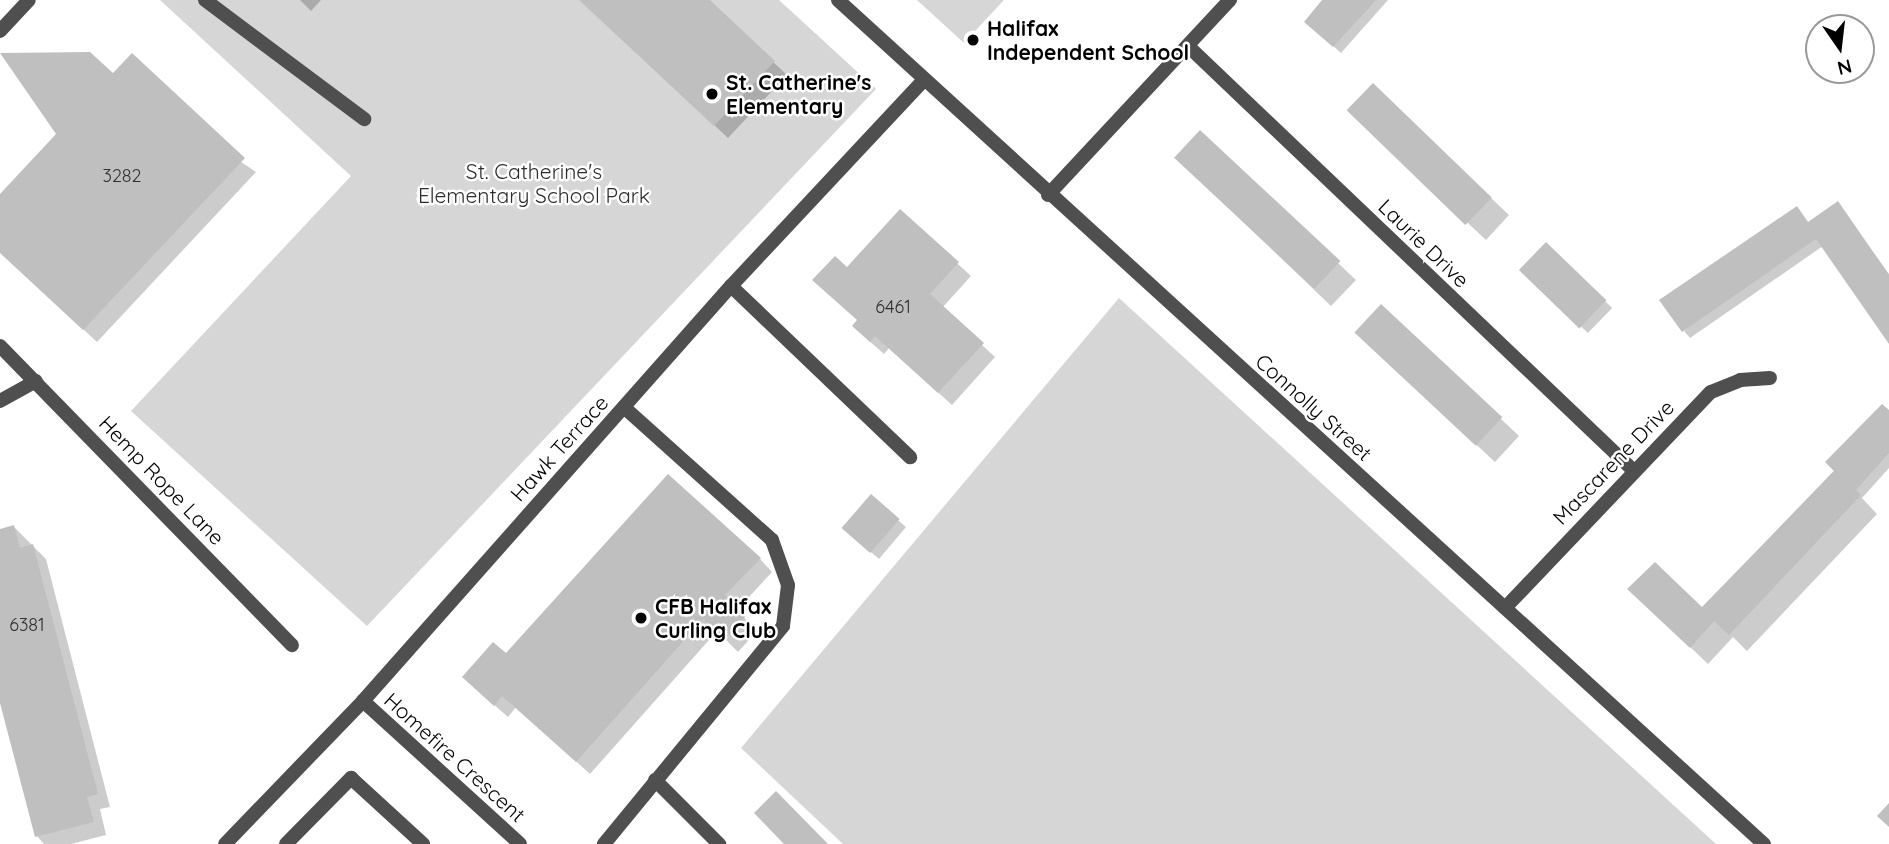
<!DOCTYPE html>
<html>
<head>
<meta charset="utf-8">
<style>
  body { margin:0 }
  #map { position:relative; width:1889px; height:844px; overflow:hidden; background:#fff; font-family:Quicksand,sans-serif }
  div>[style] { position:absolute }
  .green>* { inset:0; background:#d6d6d6 }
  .shadow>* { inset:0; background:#0003; transform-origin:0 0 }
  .building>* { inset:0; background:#bfbfbf; transform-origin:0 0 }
  .lane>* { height:14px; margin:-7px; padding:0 7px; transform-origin:7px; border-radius:7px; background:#4f4f4f }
  .street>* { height:14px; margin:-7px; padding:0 7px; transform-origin:7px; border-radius:7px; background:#4f4f4f }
  .dots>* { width:19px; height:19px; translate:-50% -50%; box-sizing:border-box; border:4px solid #fff; border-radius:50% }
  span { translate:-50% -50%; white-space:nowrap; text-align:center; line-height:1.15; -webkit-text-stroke:5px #fff; paint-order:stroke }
  .number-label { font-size:18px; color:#303030 }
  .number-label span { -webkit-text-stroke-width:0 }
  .poi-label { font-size:21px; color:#000; font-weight:700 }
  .left { translate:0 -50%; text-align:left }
  .park-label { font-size:21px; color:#2d2d2d }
  .street-label { font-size:21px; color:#000 }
  .north { position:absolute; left:1805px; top:14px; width:70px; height:70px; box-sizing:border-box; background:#fff; border:2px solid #999; border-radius:50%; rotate:166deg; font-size:19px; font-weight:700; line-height:28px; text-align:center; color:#000 }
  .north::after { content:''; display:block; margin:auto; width:24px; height:32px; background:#000; clip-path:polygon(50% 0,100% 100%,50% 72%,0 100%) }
</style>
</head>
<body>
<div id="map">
  <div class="green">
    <div style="clip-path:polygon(160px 0,779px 0,876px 89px,367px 626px,131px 411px,351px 176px)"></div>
    <div style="clip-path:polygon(917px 0,1004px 0,964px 43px)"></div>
    <div style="clip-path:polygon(1119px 298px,1716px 844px,843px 844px,741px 748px)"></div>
  </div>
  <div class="shadow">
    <div style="clip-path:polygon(300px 0,321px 0,311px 11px)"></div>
    <div style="clip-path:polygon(581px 0,707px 0,787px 75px,728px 138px)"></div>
    <div style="clip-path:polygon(1326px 0,1388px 0,1341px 53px,1313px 28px)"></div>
    <div style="clip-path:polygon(113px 75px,256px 172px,97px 342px,0 252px,0 197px)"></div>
    <div style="clip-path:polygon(1373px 86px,1509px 215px,1486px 240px,1366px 128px)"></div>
    <div style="clip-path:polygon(1194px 175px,1338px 263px,1356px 280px,1331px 306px)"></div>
    <div style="clip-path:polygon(1838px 203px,1889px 274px,1889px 341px,1823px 246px,1690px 338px,1684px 331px,1796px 208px,1809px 224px)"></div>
    <div style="clip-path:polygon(900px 211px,971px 276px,942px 308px,995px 357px,952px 405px,889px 348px,884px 354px,867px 339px,859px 321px,847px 270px)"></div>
    <div style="left:1546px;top:244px;width:92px;height:35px;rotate:44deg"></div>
    <div style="clip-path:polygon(1374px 350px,1501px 419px,1519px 436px,1495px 462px)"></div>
    <div style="clip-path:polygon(1889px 413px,1889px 468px,1862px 498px,1877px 514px,1747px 651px,1733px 637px,1708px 664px,1647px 606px,1702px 609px)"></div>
    <div style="clip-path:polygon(871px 497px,906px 527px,879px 559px,851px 535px)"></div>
    <div style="clip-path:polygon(14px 527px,46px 559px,110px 807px,100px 809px,106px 835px,71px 844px,44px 844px,37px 836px,0 696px,0 531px)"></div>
    <div style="clip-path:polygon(760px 559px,772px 572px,737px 610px,757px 631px,738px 652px,717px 631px,590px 774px,516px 707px,508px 717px,477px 690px,506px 656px)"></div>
  </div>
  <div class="building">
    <div style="clip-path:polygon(579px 0,710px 0,775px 61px,714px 126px)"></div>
    <div style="clip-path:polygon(1322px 0,1376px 0,1333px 47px,1304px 22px)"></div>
    <div style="clip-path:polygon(90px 52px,113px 73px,132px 53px,245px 158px,83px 330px,0 253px,0 194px,56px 134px,0 53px)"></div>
    <div style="left:1373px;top:83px;width:165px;height:38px;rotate:44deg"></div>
    <div style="left:1200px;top:130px;width:192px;height:38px;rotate:43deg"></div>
    <div style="clip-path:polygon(1838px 201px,1889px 275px,1889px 344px,1816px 239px,1682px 332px,1659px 300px,1797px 206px,1808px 222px)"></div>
    <div style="clip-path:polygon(900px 209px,959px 262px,930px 294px,984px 343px,938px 393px,875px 336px,870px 342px,852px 326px,857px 320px,812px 280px,835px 256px,847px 267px)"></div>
    <div style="left:1546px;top:242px;width:84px;height:39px;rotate:44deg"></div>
    <div style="left:1381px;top:304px;width:166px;height:39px;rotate:43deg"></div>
    <div style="clip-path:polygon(1882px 404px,1889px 410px,1889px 453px,1856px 490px,1861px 495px,1729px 635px,1714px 621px,1690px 648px,1627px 589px,1655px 562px,1702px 607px,1834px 471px,1825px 462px)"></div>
    <div style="clip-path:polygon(668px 474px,761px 558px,725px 595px,745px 617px,724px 640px,703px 619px,576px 762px,502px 696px,494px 706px,462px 677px,493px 642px,506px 653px)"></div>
    <div style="left:871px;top:494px;width:38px;height:45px;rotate:41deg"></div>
    <div style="clip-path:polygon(14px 525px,20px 548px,33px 544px,98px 794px,87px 797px,94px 822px,35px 837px,0 703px,0 529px)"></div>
    <div style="clip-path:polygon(776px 791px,828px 844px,784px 844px,754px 813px)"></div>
    <div style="clip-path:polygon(1889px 803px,1889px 827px,1877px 816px)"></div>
  </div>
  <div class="lane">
    <div style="left:205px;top:0;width:199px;rotate:36.8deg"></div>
    <div style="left:731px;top:286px;width:248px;rotate:43.7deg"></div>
    <div style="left:0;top:346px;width:418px;rotate:45.7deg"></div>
    <div style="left:363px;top:701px;width:212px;rotate:42.3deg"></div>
    <div style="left:655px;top:780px;width:91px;rotate:45deg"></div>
    <div style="left:286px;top:844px;width:93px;rotate:-45.4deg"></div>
    <div style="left:351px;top:778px;width:98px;rotate:42.5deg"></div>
    <div style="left:604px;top:844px;width:282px;rotate:-50.6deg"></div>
    <div style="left:783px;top:626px;width:41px;rotate:-83deg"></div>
    <div style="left:788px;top:585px;width:48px;rotate:-109.6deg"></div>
    <div style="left:772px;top:540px;width:199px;rotate:-138.1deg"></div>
  </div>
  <div class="street">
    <div style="left:838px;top:0;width:1253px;rotate:42.35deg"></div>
    <div style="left:0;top:31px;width:42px;rotate:-46.9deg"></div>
    <div style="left:1188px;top:46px;width:615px;rotate:43.62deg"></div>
    <div style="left:1048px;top:195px;width:267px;rotate:-47deg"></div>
    <div style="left:0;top:401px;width:41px;rotate:-29.1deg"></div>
    <div style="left:1505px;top:608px;width:298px;rotate:-46.4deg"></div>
    <div style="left:1711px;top:392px;width:31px;rotate:-22deg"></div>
    <div style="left:1740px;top:380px;width:30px;rotate:-4deg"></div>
    <div style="left:225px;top:844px;width:199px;rotate:-46deg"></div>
    <div style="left:363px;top:701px;width:555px;rotate:-48.44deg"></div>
    <div style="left:731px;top:286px;width:282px;rotate:-46.9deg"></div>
  </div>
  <div class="dots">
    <div style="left:973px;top:40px;background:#000"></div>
    <div style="left:712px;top:94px;background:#000"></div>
    <div style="left:641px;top:618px;background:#000"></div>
  </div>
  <div class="number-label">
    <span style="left:122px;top:176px">3282</span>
    <span style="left:893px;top:307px">6461</span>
    <span style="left:27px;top:625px">6381</span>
  </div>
  <div class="poi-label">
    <span class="left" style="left:987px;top:40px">Halifax<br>Independent School</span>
    <span class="left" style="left:726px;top:94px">St. Catherine's<br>Elementary</span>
    <span class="left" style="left:655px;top:618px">CFB Halifax<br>Curling Club</span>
  </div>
  <div class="park-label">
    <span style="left:534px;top:183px">St. Catherine's<br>Elementary School Park</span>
  </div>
  <div class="street-label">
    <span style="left:1424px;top:243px;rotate:44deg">Laurie Drive</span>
    <span style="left:1314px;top:407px;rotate:42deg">Connolly Street</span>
    <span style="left:559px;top:448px;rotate:-48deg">Hawk Terrace</span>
    <span style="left:1613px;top:462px;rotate:-46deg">Mascarene Drive</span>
    <span style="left:162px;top:480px;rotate:46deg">Hemp Rope Lane</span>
    <span style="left:455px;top:757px;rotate:42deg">Homefire Crescent</span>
  </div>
  <div class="north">N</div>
</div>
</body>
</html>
